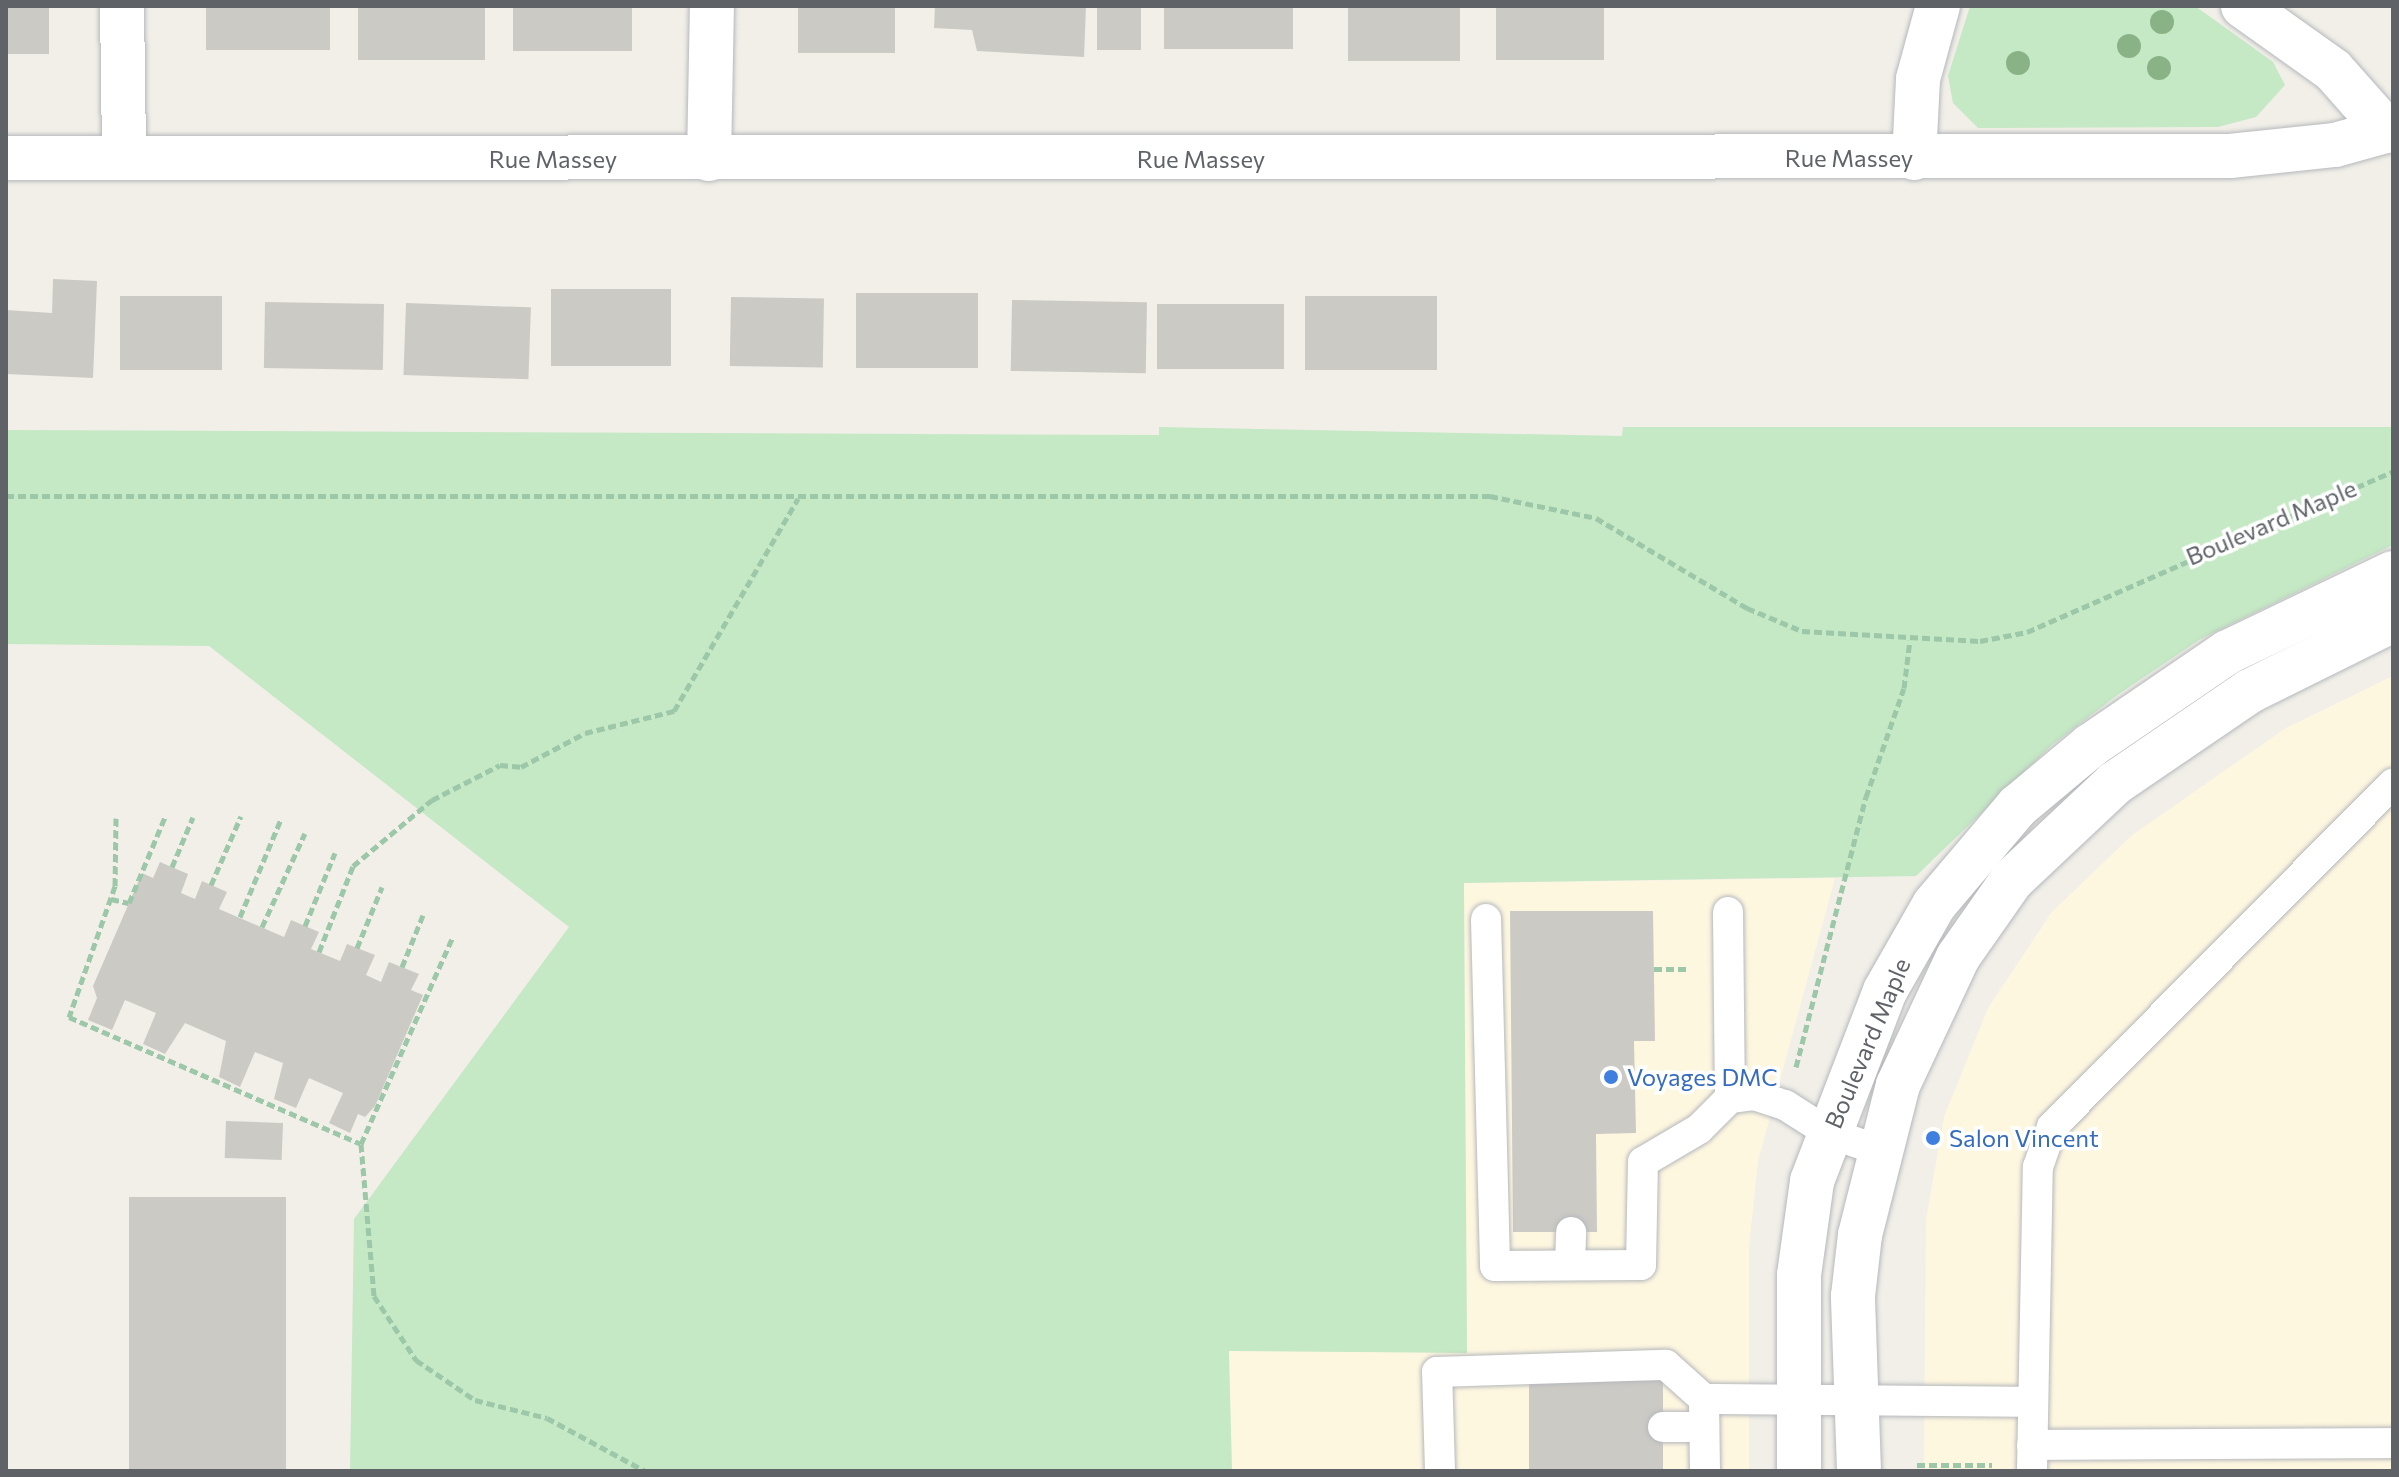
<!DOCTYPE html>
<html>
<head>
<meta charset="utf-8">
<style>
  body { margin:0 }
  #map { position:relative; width:2399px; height:1477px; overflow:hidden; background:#f1efe8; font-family:Commissioner,sans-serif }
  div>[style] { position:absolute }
  .commercial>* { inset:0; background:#fef7e0 }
  .green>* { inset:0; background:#c5e8c5 }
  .building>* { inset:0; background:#cccac5; transform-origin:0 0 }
  .path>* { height:5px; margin-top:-2.5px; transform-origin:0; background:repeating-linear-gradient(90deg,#9cc7a9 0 8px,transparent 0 12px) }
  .roads { filter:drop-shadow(0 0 2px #b5b8bc) drop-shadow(0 0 2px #b5b8bc) }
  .service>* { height:30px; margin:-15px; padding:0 15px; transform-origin:15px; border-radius:15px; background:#fff }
  .minor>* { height:44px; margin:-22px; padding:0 22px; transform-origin:22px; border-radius:22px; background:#fff }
  .tertiary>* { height:44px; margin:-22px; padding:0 22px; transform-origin:22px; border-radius:22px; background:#fff }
  .trees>* { width:24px; height:24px; margin:-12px; border-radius:50%; background:#89b387 }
  .dots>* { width:22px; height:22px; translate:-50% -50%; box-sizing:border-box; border:4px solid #fff; border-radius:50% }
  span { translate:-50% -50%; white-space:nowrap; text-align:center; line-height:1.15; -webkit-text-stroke:7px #fff; paint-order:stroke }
  .street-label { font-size:24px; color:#5f6368 }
  .shop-label { font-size:24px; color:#366cbe }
  .left { translate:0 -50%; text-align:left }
  .frame { position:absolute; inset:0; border:8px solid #5f6368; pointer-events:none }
</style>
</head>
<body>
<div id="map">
  <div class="commercial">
    <div style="clip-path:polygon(2393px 676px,2393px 1471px,1924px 1471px,1926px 1220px,1944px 1117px,1988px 1008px,2051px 913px,2131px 836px,2286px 728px)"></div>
    <div style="clip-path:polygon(1835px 878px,1758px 1161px,1749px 1247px,1749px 1471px,1232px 1471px,1228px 1351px,1467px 1352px,1463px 883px)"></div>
  </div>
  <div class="green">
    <div style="clip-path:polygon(1970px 6px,2195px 6px,2273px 62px,2285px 85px,2256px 117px,2218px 127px,1978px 128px,1953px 103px,1948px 76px)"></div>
    <div style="clip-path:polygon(1159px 427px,1622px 436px,1623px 427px,2393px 427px,2393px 545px,2199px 640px,2116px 696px,2052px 745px,1916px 876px,1464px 883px,1467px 1353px,1229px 1351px,1232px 1471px,350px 1471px,354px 1219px,569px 927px,209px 646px,6px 644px,6px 430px,1159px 435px)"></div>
  </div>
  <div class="building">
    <div style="left:6px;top:6px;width:43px;height:48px"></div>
    <div style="left:206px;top:6px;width:124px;height:44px"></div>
    <div style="left:358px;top:6px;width:127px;height:54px"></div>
    <div style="left:513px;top:6px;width:119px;height:45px"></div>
    <div style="left:798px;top:6px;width:97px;height:47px"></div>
    <div style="clip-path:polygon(935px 6px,1086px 6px,1084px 57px,977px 51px,972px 30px,934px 28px)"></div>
    <div style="left:1097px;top:6px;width:44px;height:44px"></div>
    <div style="left:1164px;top:6px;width:129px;height:43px"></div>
    <div style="left:1348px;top:6px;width:112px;height:55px"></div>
    <div style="left:1496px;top:6px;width:108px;height:54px"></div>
    <div style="clip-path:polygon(53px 279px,97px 281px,93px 378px,6px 374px,6px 310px,52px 313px)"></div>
    <div style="left:551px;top:289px;width:120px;height:77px"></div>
    <div style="left:856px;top:293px;width:122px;height:75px"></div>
    <div style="left:120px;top:296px;width:102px;height:74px"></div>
    <div style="left:1437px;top:296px;width:74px;height:132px;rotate:90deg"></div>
    <div style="left:731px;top:297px;width:93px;height:69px;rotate:1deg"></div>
    <div style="left:1012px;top:300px;width:135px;height:71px;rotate:1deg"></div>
    <div style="left:265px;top:302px;width:119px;height:66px;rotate:1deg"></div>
    <div style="left:406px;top:303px;width:125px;height:72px;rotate:2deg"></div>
    <div style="left:1157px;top:304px;width:127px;height:65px"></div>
    <div style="clip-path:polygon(160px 862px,188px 874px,181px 893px,195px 899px,202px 881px,227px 892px,219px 909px,284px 937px,291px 920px,319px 932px,311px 949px,340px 961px,347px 944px,375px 955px,366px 975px,381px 982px,389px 962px,419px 974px,411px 990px,423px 995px,375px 1106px,365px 1117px,358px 1114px,350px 1133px,329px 1123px,343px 1093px,309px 1078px,296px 1108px,274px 1099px,283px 1063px,255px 1052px,240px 1087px,219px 1077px,226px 1041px,185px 1023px,165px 1054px,143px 1044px,156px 1013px,125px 1000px,112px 1030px,88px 1020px,97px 998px,93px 986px,142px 873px,153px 878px)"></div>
    <div style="clip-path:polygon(1510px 911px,1653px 911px,1655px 1041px,1634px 1041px,1636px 1133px,1596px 1134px,1597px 1232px,1513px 1232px)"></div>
    <div style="left:226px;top:1121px;width:57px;height:37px;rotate:2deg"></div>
    <div style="left:129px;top:1197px;width:157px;height:274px"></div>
    <div style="left:1663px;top:1381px;width:90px;height:134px;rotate:90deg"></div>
  </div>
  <div class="path">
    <div style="left:6px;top:496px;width:1484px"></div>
    <div style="left:1490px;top:496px;width:108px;rotate:11.7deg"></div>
    <div style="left:1596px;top:518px;width:176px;rotate:30.8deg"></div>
    <div style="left:1747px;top:608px;width:60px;rotate:22.7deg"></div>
    <div style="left:1802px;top:631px;width:178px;rotate:3.2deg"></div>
    <div style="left:1980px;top:641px;width:48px;rotate:-10.8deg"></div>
    <div style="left:2027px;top:632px;width:400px;rotate:-23.7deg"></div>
    <div style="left:116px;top:818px;width:68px;rotate:90.8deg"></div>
    <div style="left:115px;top:886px;width:139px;rotate:109.3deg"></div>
    <div style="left:69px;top:1017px;width:318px;rotate:23.5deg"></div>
    <div style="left:361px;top:1144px;width:227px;rotate:-66.1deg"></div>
    <div style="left:172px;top:867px;width:54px;rotate:-67.2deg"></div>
    <div style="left:211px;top:885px;width:75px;rotate:-66.5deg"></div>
    <div style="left:111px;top:899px;width:18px;rotate:13deg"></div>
    <div style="left:129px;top:903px;width:93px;rotate:-67.3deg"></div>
    <div style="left:240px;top:917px;width:106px;rotate:-67.3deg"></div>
    <div style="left:305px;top:926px;width:79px;rotate:-67.7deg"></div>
    <div style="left:262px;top:927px;width:103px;rotate:-65.4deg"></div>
    <div style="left:357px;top:948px;width:66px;rotate:-67.7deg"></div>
    <div style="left:319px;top:952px;width:92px;rotate:-68.4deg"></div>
    <div style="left:353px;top:866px;width:103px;rotate:-39.9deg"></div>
    <div style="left:432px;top:800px;width:76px;rotate:-27.2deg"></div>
    <div style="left:500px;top:765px;width:21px;rotate:5deg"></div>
    <div style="left:521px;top:767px;width:72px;rotate:-28deg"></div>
    <div style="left:585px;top:733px;width:92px;rotate:-13.9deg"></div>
    <div style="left:674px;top:711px;width:246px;rotate:-59.7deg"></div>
    <div style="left:402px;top:967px;width:56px;rotate:-68deg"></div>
    <div style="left:1654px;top:969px;width:35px"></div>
    <div style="left:1796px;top:1067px;width:279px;rotate:-75.5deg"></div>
    <div style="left:1866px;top:797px;width:115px;rotate:-70.8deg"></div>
    <div style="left:1904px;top:688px;width:48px;rotate:-82.9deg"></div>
    <div style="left:1635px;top:1076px;width:55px;rotate:-1deg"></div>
    <div style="left:361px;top:1144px;width:153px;rotate:85.1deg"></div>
    <div style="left:374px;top:1296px;width:77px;rotate:56.7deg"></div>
    <div style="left:416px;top:1360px;width:71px;rotate:34.1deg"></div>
    <div style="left:475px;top:1400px;width:74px;rotate:14deg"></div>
    <div style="left:547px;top:1418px;width:111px;rotate:28.4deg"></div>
    <div style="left:1917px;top:1465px;width:75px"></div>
  </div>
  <div class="roads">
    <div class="service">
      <div style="left:1728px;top:912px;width:186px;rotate:89.4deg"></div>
      <div style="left:1486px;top:919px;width:347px;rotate:88.5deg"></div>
      <div style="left:1495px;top:1266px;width:146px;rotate:-0.4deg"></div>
      <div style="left:1641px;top:1265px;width:103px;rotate:-88.9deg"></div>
      <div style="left:1643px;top:1162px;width:65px;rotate:-30.5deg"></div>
      <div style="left:1699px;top:1129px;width:44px;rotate:-45deg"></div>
      <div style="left:1730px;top:1098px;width:24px;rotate:-7deg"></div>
      <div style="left:1754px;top:1095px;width:33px;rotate:18deg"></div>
      <div style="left:1785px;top:1105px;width:52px;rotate:32.5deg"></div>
      <div style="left:1829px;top:1133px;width:52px;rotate:19.1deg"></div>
      <div style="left:1570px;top:1265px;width:33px;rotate:-88deg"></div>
      <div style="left:1663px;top:1427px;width:41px"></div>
      <div style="left:2032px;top:1445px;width:361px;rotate:-0.3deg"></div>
      <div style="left:1440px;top:1471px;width:99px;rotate:-91.7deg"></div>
      <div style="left:1437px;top:1372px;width:229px;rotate:-1.8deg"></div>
      <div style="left:1666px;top:1365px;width:51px;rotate:41.8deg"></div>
      <div style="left:1705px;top:1471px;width:72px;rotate:-90.8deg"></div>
      <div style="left:1704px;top:1399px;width:329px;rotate:0.5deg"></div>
      <div style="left:2032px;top:1471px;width:304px;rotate:-88.9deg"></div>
      <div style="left:2038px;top:1167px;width:42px;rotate:-70.7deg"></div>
      <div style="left:2052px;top:1127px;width:484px;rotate:-45.2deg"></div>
    </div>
    <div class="minor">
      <div style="left:122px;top:6px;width:152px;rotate:89.2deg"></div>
      <div style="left:2243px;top:6px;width:110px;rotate:35.4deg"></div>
      <div style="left:2333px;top:70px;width:81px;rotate:48.5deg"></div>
      <div style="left:6px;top:158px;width:2224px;rotate:-0.05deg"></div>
      <div style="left:2230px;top:156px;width:106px;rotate:-6deg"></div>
      <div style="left:2335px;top:145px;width:60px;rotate:-15.4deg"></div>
      <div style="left:1914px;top:158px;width:79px;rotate:-87.1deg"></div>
      <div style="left:1918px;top:79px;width:76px;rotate:-74.7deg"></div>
      <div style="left:709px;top:159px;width:153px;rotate:-88.9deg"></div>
    </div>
    <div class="tertiary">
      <div style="left:1799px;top:1471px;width:196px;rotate:-90deg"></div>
      <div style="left:1799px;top:1275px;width:95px;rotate:-82.1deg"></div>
      <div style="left:1812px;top:1181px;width:204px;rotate:-69deg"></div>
      <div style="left:1885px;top:991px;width:99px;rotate:-60.3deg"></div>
      <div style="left:1934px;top:905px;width:130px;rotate:-49.7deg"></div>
      <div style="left:2018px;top:806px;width:94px;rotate:-39.8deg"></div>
      <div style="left:2090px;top:746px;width:167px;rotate:-34.3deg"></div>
      <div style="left:2228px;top:652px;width:183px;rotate:-25.6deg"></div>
      <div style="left:1859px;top:1471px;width:175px;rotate:-92deg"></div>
      <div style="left:1853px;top:1296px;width:61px;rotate:-83.5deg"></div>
      <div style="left:1860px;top:1235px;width:155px;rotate:-75.8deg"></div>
      <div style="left:1898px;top:1085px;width:141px;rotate:-64.9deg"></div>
      <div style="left:1958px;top:957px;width:94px;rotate:-55deg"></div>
      <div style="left:2012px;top:880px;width:141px;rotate:-43.3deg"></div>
      <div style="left:2115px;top:783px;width:163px;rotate:-34.3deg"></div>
      <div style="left:2250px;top:691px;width:160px;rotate:-26.4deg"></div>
    </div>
  </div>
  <div class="trees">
    <div style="left:2162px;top:22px"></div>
    <div style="left:2129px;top:46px"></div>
    <div style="left:2018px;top:63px"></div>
    <div style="left:2159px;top:68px"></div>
  </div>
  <div class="dots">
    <div style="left:1611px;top:1077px;background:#3f7fe0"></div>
    <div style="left:1933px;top:1138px;background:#3f7fe0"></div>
  </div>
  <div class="street-label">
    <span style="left:1849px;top:158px">Rue Massey</span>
    <span style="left:553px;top:159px">Rue Massey</span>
    <span style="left:1201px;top:159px">Rue Massey</span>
    <span style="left:2271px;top:522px;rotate:-23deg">Boulevard Maple</span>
    <span style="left:1867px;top:1043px;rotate:-67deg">Boulevard Maple</span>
  </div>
  <div class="shop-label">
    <span class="left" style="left:1627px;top:1077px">Voyages DMC</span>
    <span class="left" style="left:1949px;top:1138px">Salon Vincent</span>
  </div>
  <div class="frame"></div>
</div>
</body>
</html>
